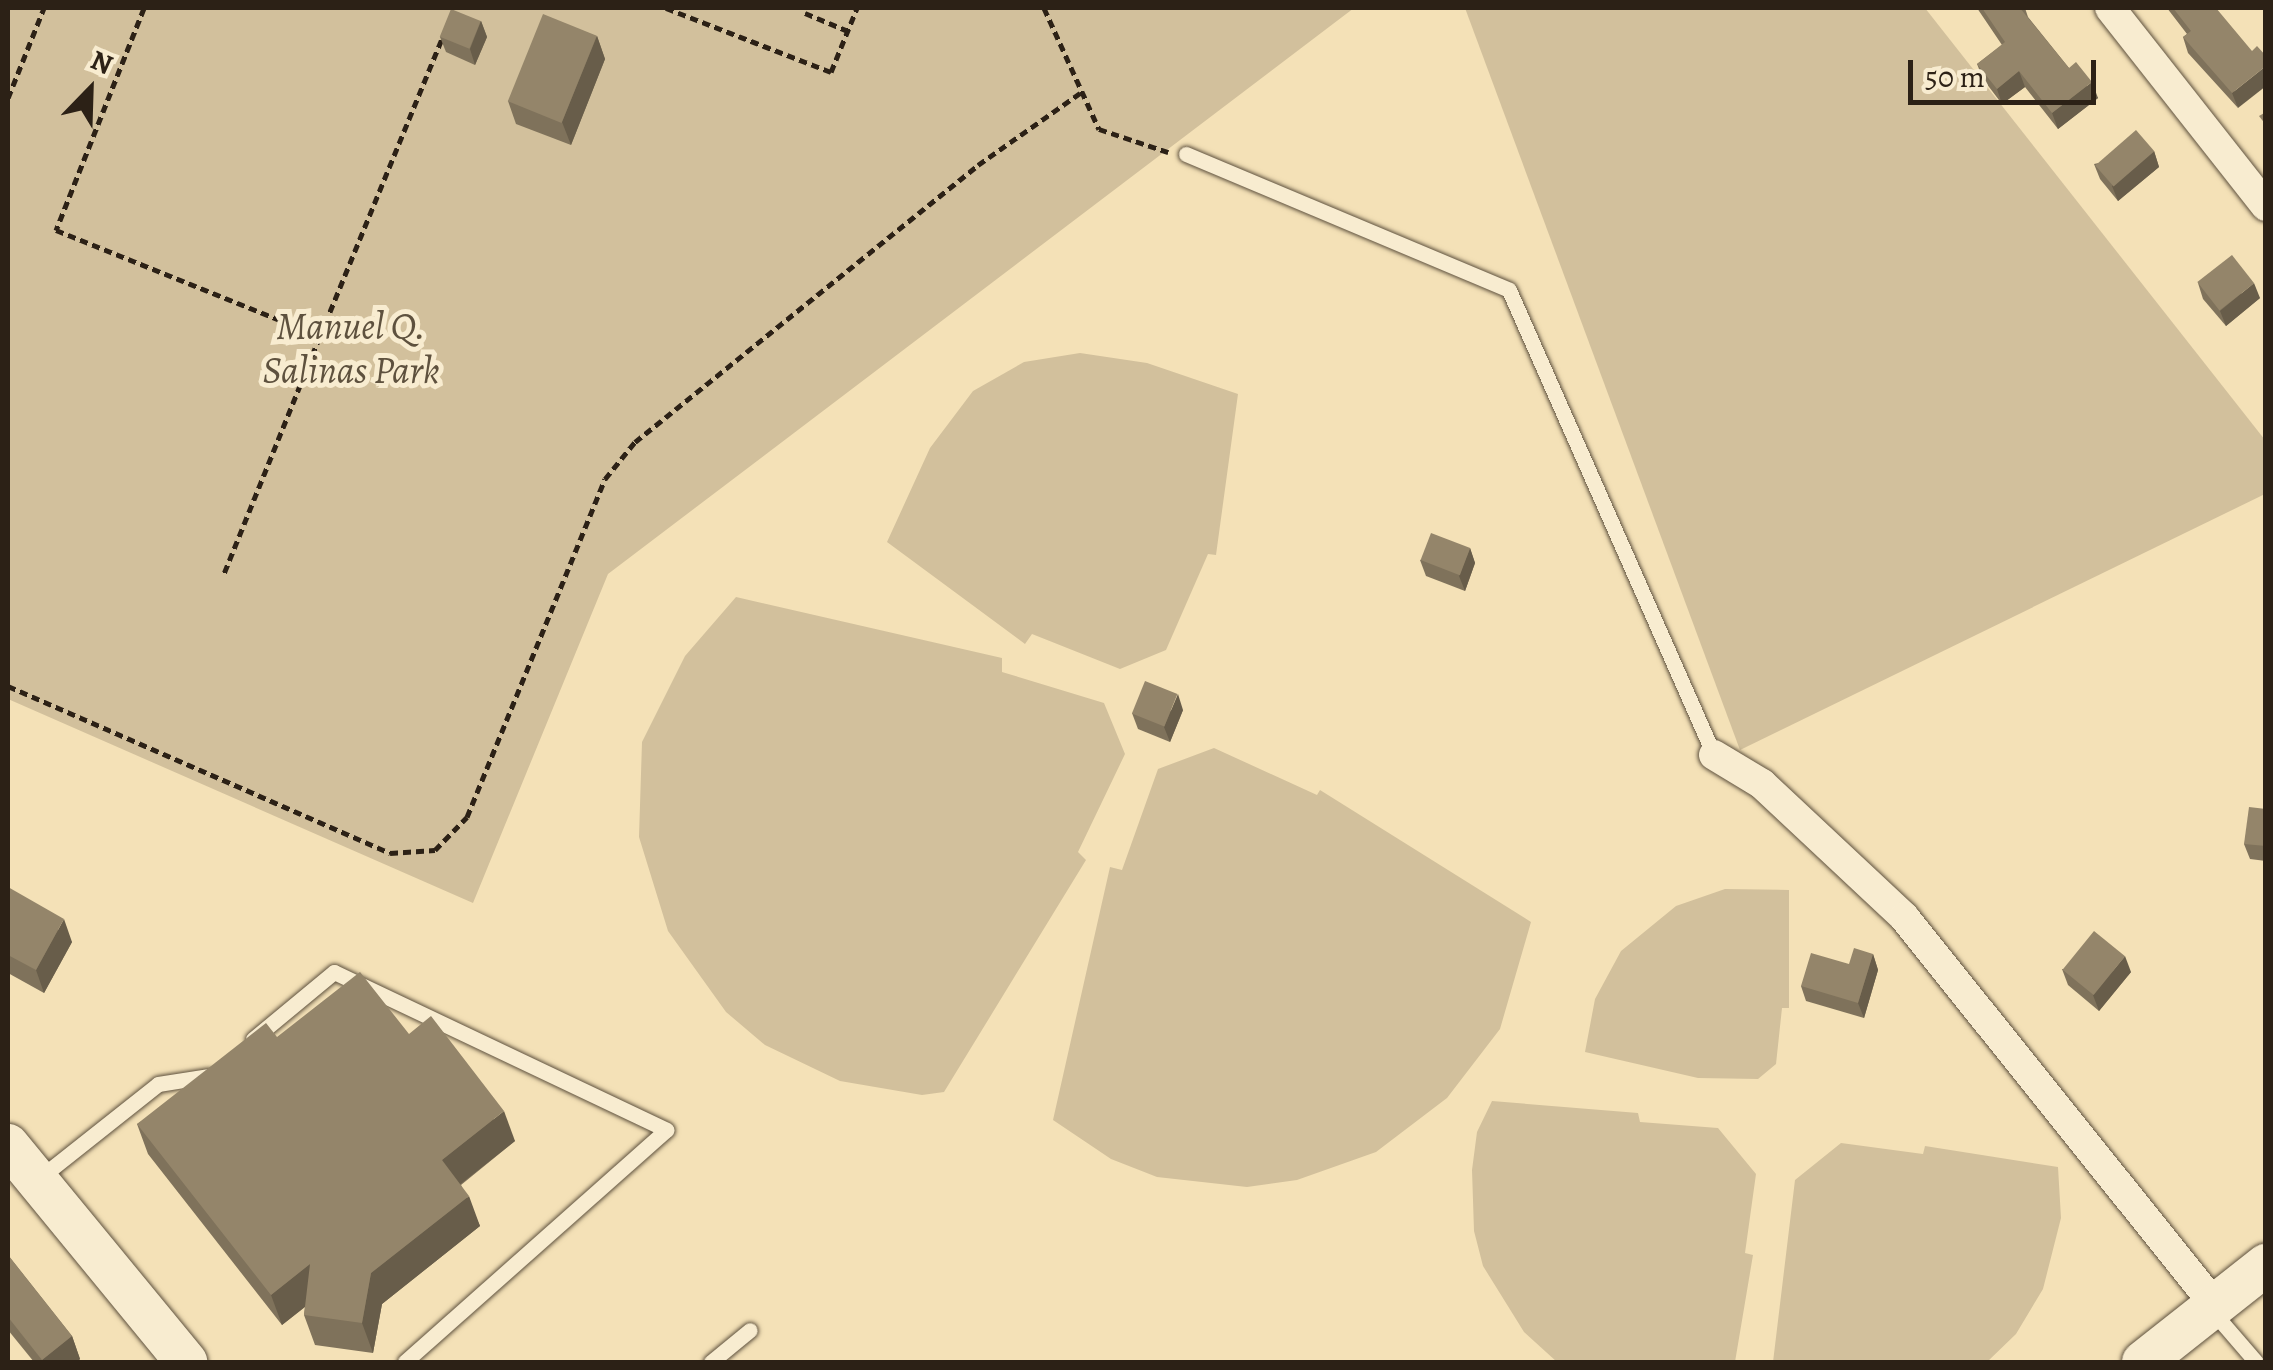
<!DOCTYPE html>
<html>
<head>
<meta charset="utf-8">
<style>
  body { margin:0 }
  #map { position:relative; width:2273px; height:1370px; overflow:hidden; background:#f4e1b7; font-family:Alegreya,serif }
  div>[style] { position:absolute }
  .green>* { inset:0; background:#d2c09c }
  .path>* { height:5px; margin-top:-2.5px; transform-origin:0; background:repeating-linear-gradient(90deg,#2c2116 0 8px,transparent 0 13px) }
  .roads { filter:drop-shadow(0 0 2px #5e513e) drop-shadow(0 0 2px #5e513e) }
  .service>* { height:15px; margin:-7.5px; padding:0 7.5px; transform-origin:7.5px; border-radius:7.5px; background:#f8ecd0 }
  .minor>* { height:30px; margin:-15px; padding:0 15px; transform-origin:15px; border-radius:15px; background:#f8ecd0 }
  .secondary>* { height:42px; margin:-21px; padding:0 21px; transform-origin:21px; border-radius:21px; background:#f8ecd0 }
  .wall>* { inset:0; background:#7f725b }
  .shaded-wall>* { inset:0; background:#685d4a }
  .building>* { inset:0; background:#94856a; transform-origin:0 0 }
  span { translate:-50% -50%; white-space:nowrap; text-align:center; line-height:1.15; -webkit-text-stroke:10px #f8ecd0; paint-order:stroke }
  .park-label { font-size:38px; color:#5e513e; font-style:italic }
  .frame { position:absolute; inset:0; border:10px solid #2c2116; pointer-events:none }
  .north { position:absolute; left:40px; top:40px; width:100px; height:100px; -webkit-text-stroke:8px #f8ecd0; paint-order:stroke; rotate:23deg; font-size:28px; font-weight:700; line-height:40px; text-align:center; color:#2c2116 }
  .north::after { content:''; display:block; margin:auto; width:35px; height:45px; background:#2c2116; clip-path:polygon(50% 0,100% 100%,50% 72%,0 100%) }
  .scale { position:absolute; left:1908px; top:60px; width:188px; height:45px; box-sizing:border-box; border:5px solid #2c2116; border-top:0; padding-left:12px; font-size:30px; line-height:35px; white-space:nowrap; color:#2c2116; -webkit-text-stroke:8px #f8ecd0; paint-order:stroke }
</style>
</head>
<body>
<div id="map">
  <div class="green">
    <div style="clip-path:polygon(8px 8px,1354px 8px,608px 574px,473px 903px,8px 699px)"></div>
    <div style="clip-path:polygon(1465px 8px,1925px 8px,2265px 440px,2265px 494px,1740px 750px)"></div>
    <div style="clip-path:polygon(1080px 353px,1147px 363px,1238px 394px,1216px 555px,1208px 554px,1166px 650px,1120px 669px,1032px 634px,1025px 644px,887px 542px,930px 448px,973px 391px,1024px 362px)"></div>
    <div style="clip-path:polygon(736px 597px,1002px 658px,1002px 672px,1104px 703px,1125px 754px,1078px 852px,1086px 860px,944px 1092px,922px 1095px,840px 1081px,765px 1045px,726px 1012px,668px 931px,639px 837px,642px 742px,685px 656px)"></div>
    <div style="clip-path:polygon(1214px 748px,1317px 795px,1320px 790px,1531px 922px,1500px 1029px,1447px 1098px,1376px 1152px,1297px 1180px,1247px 1187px,1157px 1177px,1111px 1159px,1053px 1120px,1110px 867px,1122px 870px,1158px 769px)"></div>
    <div style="clip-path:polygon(1725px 889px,1789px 890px,1789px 1008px,1782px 1008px,1776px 1064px,1758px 1079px,1698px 1078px,1585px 1052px,1595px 999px,1621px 951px,1676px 906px)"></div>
    <div style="clip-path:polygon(1492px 1101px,1638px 1113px,1640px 1122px,1718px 1128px,1756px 1174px,1745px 1253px,1753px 1255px,1735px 1362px,1557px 1362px,1524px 1332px,1483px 1266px,1474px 1231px,1472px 1170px,1477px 1132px)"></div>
    <div style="clip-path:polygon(1841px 1143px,1923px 1154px,1925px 1146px,2058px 1167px,2061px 1218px,2043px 1289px,2016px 1334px,1987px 1362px,1773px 1362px,1795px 1180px)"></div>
  </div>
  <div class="path">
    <div style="left:144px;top:8px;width:239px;rotate:111.6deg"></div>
    <div style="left:56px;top:230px;width:284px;rotate:21.9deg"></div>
    <div style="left:320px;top:336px;width:259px;rotate:112deg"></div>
    <div style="left:666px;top:8px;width:177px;rotate:21.2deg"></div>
    <div style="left:831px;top:72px;width:69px;rotate:-67.9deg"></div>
    <div style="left:1044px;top:8px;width:133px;rotate:65.6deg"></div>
    <div style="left:1099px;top:129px;width:73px;rotate:18.4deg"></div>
    <div style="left:805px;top:13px;width:47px;rotate:22.7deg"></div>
    <div style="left:8px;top:98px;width:97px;rotate:-68.2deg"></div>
    <div style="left:320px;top:336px;width:322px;rotate:-67.7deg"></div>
    <div style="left:8px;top:686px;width:417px;rotate:23.6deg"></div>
    <div style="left:390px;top:853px;width:45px;rotate:-3.8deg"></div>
    <div style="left:435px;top:850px;width:46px;rotate:-45.9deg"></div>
    <div style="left:467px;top:817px;width:365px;rotate:-67.8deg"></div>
    <div style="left:605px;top:479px;width:48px;rotate:-51deg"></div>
    <div style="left:635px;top:442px;width:441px;rotate:-38.9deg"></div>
    <div style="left:978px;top:165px;width:125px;rotate:-35.2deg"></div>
  </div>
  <div class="roads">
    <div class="service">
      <div style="left:1186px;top:154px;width:350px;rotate:22.8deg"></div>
      <div style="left:1509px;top:290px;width:508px;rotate:66.21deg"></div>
      <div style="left:253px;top:1039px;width:105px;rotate:-39.6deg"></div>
      <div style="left:334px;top:972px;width:368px;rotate:25.4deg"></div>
      <div style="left:666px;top:1130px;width:349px;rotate:138.4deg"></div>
      <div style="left:37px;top:1180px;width:154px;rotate:-38.4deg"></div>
      <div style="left:158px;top:1084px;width:52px;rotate:-8.9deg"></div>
      <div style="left:2213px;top:1312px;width:66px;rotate:49.3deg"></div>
      <div style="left:711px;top:1362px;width:50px;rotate:-39.4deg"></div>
    </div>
    <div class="minor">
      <div style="left:2110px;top:8px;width:252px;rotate:51.8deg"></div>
      <div style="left:1714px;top:755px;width:56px;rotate:31.1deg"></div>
      <div style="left:1762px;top:784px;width:195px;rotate:43.1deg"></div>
      <div style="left:1904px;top:917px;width:497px;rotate:51.3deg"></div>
    </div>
    <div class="secondary">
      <div style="left:8px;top:1145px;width:281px;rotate:50.6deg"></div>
      <div style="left:2143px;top:1362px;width:157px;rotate:-38.3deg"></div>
    </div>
  </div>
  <div class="wall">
    <div style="clip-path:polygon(1977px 8px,2025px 8px,2028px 17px,2069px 68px,2098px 98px,2058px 129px,2025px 87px,2002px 104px,1983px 79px,1977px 64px,2002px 45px)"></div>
    <div style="clip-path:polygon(2167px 8px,2216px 8px,2238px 108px,2188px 53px,2183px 37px,2187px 34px)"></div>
    <div style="clip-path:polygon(481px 21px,487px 37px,475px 65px,446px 52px,440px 37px)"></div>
    <div style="clip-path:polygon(597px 36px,605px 59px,571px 145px,516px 124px,508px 101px)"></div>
    <div style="clip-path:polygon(2154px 151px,2159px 167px,2118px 201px,2100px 179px,2094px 164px)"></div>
    <div style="clip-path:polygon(2198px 283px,2260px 298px,2226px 326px,2203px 299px)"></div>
    <div style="clip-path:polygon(1470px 548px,1475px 563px,1465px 591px,1426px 576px,1420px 560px)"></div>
    <div style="clip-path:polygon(1183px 710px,1170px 742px,1138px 729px,1132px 713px)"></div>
    <div style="clip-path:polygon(2266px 809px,2266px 861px,2250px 859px,2244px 844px)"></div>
    <div style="clip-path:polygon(8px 887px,72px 942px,44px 993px,8px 973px)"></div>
    <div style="clip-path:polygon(1873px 954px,1878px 970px,1864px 1018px,1806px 1001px,1801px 986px)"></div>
    <div style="clip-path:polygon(2062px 969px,2131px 972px,2099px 1011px,2068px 985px)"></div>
    <div style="clip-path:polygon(409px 1034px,515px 1141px,461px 1185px,480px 1226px,382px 1304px,373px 1353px,315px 1345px,304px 1315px,305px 1307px,282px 1325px,148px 1154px,137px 1124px,277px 1037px)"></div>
    <div style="clip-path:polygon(8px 1255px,72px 1336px,80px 1359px,77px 1362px,34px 1362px,8px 1330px)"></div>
  </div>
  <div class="shaded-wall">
    <div style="clip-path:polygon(481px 21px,487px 37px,475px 65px,470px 49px)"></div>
    <div style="clip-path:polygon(597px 36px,605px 59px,571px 145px,562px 122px)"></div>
    <div style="clip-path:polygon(2266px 66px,2266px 86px,2238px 108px,2232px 93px)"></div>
    <div style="clip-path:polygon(2019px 71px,2025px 87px,2002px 104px,1997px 89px)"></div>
    <div style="clip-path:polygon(2092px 82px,2098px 98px,2058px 129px,2052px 113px)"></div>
    <div style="clip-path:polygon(2154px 151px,2159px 167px,2118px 201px,2112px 186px)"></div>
    <div style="clip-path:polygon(2254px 283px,2260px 298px,2226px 326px,2220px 311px)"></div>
    <div style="clip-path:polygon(1470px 548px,1475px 563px,1465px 591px,1459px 576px)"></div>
    <div style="clip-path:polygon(1178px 694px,1183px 710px,1170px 742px,1164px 727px)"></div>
    <div style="clip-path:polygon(64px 919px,72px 942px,44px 993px,36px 970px)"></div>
    <div style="clip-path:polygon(1873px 954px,1878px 970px,1864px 1018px,1858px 1003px)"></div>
    <div style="clip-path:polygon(2125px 956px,2131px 972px,2099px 1011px,2093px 995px)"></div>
    <div style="clip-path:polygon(504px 1111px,515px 1141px,453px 1190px,442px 1160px)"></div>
    <div style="clip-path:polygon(469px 1196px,480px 1226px,382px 1304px,373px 1353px,362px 1323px,371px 1273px)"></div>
    <div style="clip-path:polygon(310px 1264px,321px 1294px,282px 1325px,271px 1295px)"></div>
    <div style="clip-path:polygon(72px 1336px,80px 1359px,77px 1362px,42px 1362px,42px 1360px)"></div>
  </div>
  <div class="building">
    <div style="clip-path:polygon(1982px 8px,2020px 8px,2069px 68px,2076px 62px,2092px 82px,2052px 113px,2019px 71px,1997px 89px,1977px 64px,2005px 42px)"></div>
    <div style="clip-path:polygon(2173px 8px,2216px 8px,2252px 51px,2257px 46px,2266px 56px,2266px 66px,2232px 93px,2183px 37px,2191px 31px)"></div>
    <div style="left:451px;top:9px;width:32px;height:30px;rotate:22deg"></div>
    <div style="left:543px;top:14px;width:58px;height:94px;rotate:22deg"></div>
    <div style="clip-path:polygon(2266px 112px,2266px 125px,2259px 116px)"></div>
    <div style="left:2136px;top:130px;width:28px;height:54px;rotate:49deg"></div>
    <div style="left:2232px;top:255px;width:36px;height:44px;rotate:52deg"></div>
    <div style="left:1431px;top:533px;width:42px;height:29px;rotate:21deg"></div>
    <div style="left:1145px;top:681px;width:35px;height:35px;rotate:22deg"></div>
    <div style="clip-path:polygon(2249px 807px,2266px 809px,2266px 846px,2244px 844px)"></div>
    <div style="clip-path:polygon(8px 887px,64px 919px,36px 970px,8px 955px)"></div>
    <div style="left:2094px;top:931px;width:40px;height:50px;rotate:39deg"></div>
    <div style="clip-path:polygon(1854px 948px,1873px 954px,1858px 1003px,1801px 986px,1811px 953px,1849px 964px)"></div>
    <div style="clip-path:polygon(360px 972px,409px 1034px,431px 1016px,504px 1111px,442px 1160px,469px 1196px,371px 1273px,362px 1323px,304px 1315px,310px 1264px,271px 1295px,137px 1124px,266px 1023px,277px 1037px)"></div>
    <div style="clip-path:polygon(8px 1255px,72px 1336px,42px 1360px,8px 1317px)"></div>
  </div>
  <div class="park-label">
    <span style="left:351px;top:349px">Manuel Q.<br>Salinas Park</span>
  </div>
  <div class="frame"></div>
  <div class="north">N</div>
  <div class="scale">50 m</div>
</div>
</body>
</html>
